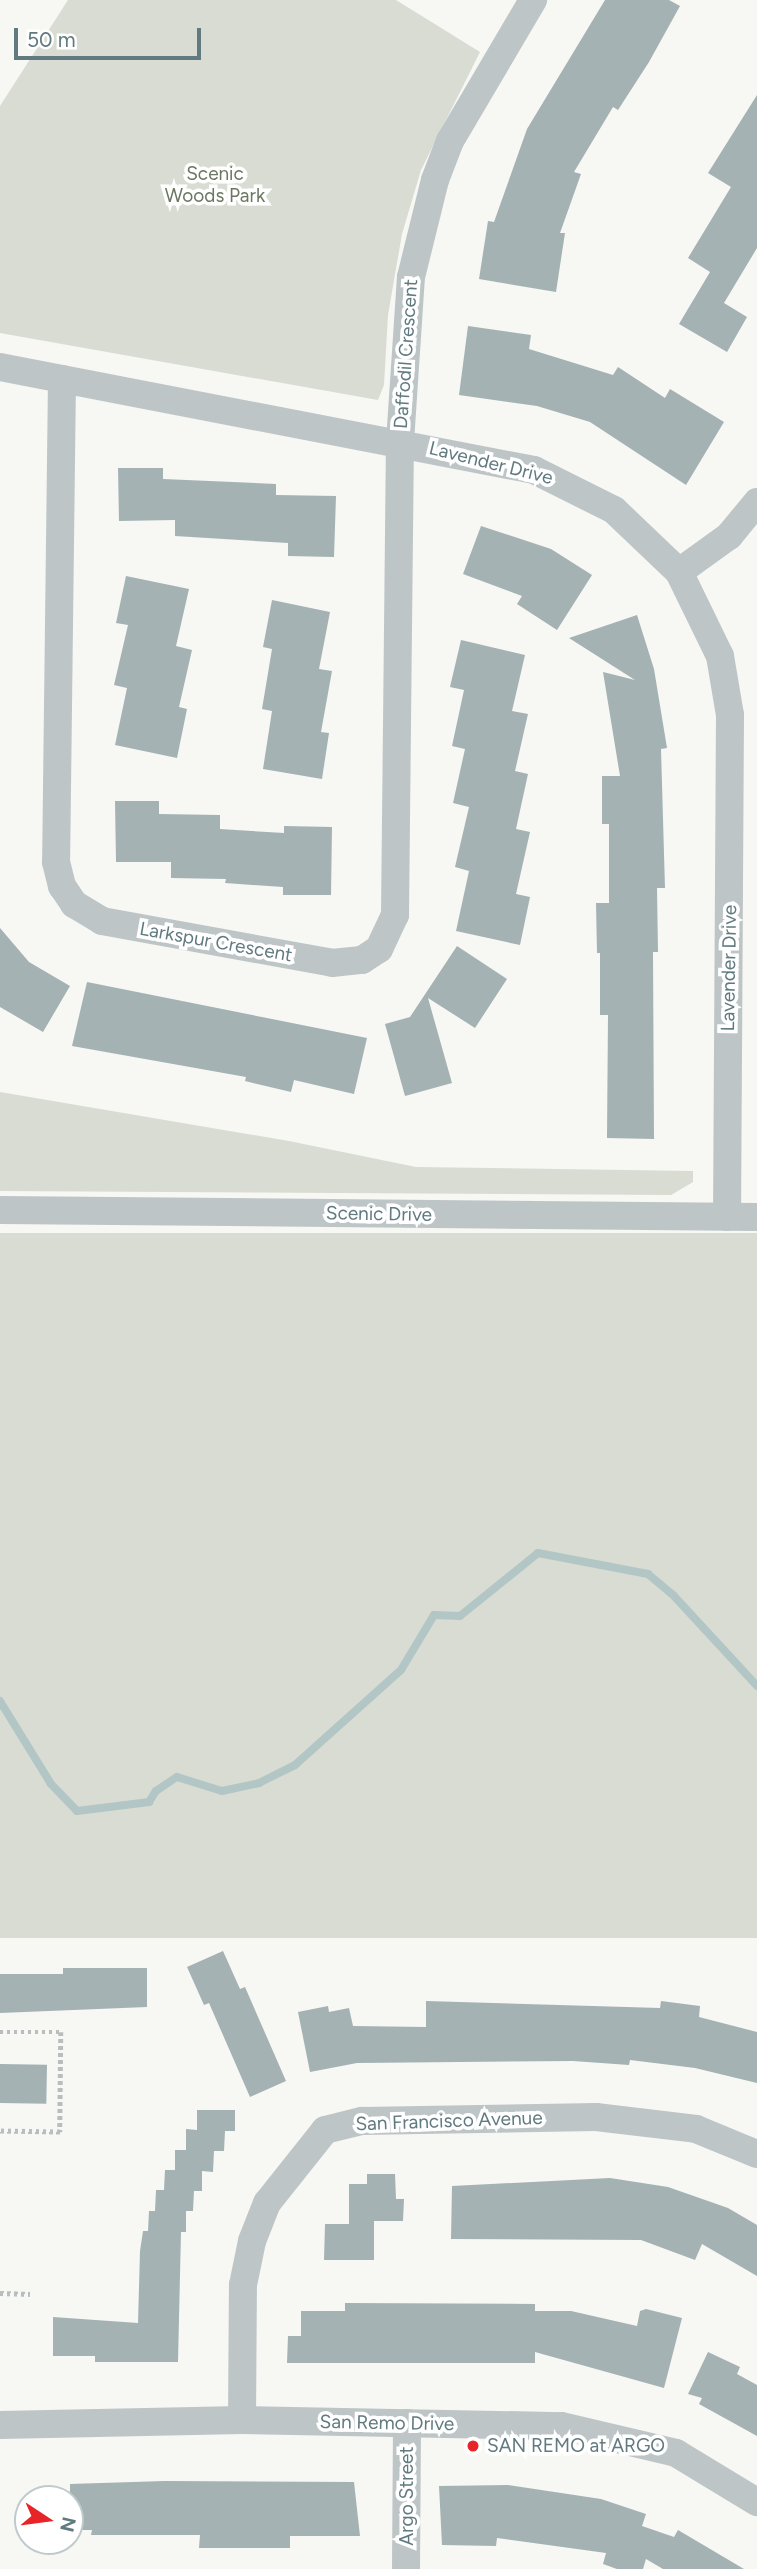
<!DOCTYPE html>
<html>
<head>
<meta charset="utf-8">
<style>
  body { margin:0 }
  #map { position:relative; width:757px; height:2569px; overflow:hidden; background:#f7f7f4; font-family:Figtree,sans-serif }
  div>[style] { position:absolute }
  .green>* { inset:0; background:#d9dcd3; transform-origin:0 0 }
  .stream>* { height:8px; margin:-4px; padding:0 4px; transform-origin:4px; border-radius:4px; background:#b3c6c6 }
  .building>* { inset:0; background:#a4b2b4; transform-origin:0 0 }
  .path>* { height:4.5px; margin-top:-2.25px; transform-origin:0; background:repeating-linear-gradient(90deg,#b8bebf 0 3.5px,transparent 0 7px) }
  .minor>* { height:28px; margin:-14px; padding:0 14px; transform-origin:14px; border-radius:14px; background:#bec5c7 }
  .dots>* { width:19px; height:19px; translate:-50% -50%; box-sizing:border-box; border:4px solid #fff; border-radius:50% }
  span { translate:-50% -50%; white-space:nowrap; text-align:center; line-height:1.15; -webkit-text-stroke:7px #fff; paint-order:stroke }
  .park-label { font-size:19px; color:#6b7861 }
  .street-label { font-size:19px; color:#617a80 }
  .poi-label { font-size:19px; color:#617a80 }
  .left { translate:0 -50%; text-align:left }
  .north { position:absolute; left:14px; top:2485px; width:70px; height:70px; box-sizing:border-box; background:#fff; border:2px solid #c0cacc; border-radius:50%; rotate:103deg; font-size:19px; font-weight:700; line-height:28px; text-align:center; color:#617a80 }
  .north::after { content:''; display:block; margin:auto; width:24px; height:32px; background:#e72427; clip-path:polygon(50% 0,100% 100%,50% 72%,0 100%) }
  .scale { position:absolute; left:14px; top:28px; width:187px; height:32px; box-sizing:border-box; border:4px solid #617a80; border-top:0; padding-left:9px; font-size:21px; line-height:24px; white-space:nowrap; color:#617a80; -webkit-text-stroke:5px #fff; paint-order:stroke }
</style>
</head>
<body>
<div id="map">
  <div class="green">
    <div style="clip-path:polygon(68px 0,396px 0,480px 52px,421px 170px,402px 234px,388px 315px,384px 385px,378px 400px,0 333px,0 106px)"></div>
    <div style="clip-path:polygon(0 1092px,289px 1141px,416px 1167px,693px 1171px,693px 1182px,671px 1195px,0 1191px)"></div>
    <div style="left:0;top:1233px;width:757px;height:705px"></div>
  </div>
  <div class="stream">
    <div style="left:0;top:1701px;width:97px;rotate:58.4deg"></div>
    <div style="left:51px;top:1784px;width:37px;rotate:46deg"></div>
    <div style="left:77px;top:1811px;width:73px;rotate:-7.1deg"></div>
    <div style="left:149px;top:1802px;width:13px;rotate:-58deg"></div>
    <div style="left:156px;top:1791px;width:25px;rotate:-34deg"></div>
    <div style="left:177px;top:1777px;width:47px;rotate:17.3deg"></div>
    <div style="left:222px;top:1791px;width:38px;rotate:-12deg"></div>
    <div style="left:259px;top:1783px;width:40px;rotate:-26.6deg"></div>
    <div style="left:295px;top:1765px;width:142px;rotate:-41.9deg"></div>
    <div style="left:401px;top:1670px;width:64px;rotate:-59deg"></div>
    <div style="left:434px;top:1615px;width:26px;rotate:2deg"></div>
    <div style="left:460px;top:1616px;width:100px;rotate:-38.9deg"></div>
    <div style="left:538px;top:1553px;width:112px;rotate:10.8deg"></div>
    <div style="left:648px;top:1574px;width:34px;rotate:40deg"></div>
    <div style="left:674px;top:1596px;width:122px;rotate:47.3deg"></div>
  </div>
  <div class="building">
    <div style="clip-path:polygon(605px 0,669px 0,680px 6px,649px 62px,618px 110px,613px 107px,574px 172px,581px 174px,560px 233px,565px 233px,556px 292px,479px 279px,488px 221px,494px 222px,527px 129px)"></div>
    <div style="clip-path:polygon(757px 95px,757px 248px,724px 303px,747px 317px,727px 352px,679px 324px,710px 272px,688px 258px,731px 187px,708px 173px)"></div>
    <div style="clip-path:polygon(468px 326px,531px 335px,529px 349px,613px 375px,618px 367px,665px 398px,670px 389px,724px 422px,686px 485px,590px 422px,537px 406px,459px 395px)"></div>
    <div style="clip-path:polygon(118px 468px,163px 468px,163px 479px,276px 484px,276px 495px,336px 496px,334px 557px,288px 556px,288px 543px,175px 536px,175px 520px,119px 521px)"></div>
    <div style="clip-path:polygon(481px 526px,551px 549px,592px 575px,557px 630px,517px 604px,522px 596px,463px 574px)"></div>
    <div style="clip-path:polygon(126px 576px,189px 589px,176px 646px,192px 650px,179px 707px,187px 709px,177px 758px,115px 745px,127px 688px,114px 685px,128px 625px,116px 623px)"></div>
    <div style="clip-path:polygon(272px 600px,330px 612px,319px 669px,332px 671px,321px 732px,329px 733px,322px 779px,263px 769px,272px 711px,262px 709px,272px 649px,263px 647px)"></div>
    <div style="clip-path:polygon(637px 615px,654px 669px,667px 748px,661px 749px,665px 888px,657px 888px,658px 952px,653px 952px,654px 1139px,607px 1138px,608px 1015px,600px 1015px,600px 953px,597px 953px,596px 903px,609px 903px,609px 824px,602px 824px,602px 776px,620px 776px,603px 672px,635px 680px,569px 638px)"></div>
    <div style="clip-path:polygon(461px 640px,525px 655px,512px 711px,528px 714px,515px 771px,528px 774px,516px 829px,530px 832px,516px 894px,530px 897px,520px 945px,456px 931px,469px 871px,455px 867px,469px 807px,453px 803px,465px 749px,452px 746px,464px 690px,450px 687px)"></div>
    <div style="clip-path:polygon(115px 801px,159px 801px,159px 814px,220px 815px,220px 829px,284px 833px,284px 826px,332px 827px,331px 895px,283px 895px,283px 887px,225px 883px,226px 879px,171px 878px,171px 862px,116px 862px)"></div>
    <div style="clip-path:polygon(0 928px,29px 962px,70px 986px,43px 1032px,0 1007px)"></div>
    <div style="clip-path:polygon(457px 946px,507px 979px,475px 1028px,428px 998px,452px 1083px,405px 1096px,385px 1024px,410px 1017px)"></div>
    <div style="clip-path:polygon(87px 982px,367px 1038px,354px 1094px,294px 1080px,291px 1092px,245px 1081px,246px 1077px,72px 1046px)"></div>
    <div style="clip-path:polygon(223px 1951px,240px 1989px,245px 1987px,286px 2081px,250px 2097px,209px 2003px,204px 2005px,187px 1967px)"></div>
    <div style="clip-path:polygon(63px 1968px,147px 1968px,147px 2007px,0 2013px,0 1974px,63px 1974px)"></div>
    <div style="clip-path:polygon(426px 2001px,660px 2008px,661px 2001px,700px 2006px,699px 2017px,757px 2032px,757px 2083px,695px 2068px,630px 2060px,629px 2065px,573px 2061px,357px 2063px,310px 2072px,298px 2012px,328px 2006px,329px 2012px,349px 2008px,353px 2026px,426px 2027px)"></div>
    <div style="left:0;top:2064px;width:47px;height:39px;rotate:1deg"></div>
    <div style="clip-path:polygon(197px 2110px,235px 2110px,235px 2131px,225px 2131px,224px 2151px,214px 2151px,213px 2172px,202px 2171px,202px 2191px,194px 2191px,193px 2211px,186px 2211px,186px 2232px,181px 2232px,178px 2362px,95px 2362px,95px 2356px,53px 2356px,53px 2317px,138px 2323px,140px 2251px,143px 2231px,148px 2231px,149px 2211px,155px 2211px,156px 2190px,164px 2190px,165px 2170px,175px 2170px,175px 2150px,186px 2150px,186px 2129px,197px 2130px)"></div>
    <div style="clip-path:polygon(367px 2174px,395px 2174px,396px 2199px,404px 2199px,403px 2221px,374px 2221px,374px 2260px,324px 2260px,325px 2224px,349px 2224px,349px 2184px,367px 2184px)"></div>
    <div style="clip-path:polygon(610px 2178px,668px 2187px,728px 2208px,757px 2225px,757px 2276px,702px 2244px,695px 2260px,641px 2240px,451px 2239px,452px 2186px)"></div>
    <div style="clip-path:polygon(345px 2303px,535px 2304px,535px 2311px,571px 2311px,637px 2326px,640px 2311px,646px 2309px,682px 2318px,664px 2388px,535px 2352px,535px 2363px,287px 2363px,288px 2336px,301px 2336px,301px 2311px,345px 2311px)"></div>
    <div style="clip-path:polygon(708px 2352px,740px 2367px,737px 2374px,757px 2385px,757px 2436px,699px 2404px,702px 2398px,688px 2394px)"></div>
    <div style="clip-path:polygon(165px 2481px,354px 2482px,360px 2536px,290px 2536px,290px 2548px,199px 2548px,200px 2535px,91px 2535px,92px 2530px,70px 2530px,70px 2484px)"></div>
    <div style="clip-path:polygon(508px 2485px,601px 2499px,646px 2514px,642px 2526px,674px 2537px,678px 2530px,744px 2569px,663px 2569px,646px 2559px,643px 2569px,617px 2569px,603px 2564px,606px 2553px,497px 2538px,496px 2546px,442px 2545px,439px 2486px)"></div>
  </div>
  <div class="path">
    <div style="left:0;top:2032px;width:61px"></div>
    <div style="left:61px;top:2032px;width:100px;rotate:90.6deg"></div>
    <div style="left:60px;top:2132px;width:60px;rotate:-179deg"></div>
    <div style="left:0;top:2293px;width:30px;rotate:2deg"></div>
  </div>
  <div class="minor">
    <div style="left:0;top:367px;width:544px;rotate:10.92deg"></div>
    <div style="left:534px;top:470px;width:89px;rotate:26.6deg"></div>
    <div style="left:614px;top:510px;width:90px;rotate:43.6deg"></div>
    <div style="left:679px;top:572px;width:93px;rotate:64deg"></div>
    <div style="left:720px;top:656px;width:60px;rotate:80.4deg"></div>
    <div style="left:730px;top:715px;width:502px;rotate:90.34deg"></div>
    <div style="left:62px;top:379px;width:483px;rotate:90.7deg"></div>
    <div style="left:56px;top:862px;width:25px;rotate:76deg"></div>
    <div style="left:62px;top:886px;width:22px;rotate:56deg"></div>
    <div style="left:74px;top:904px;width:33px;rotate:31deg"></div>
    <div style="left:102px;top:921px;width:234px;rotate:10.3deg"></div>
    <div style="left:332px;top:963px;width:30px;rotate:-6deg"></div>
    <div style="left:362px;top:960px;width:20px;rotate:-33deg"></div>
    <div style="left:379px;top:949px;width:38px;rotate:-65deg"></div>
    <div style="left:395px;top:915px;width:473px;rotate:-89.4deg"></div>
    <div style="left:400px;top:442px;width:165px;rotate:-86.2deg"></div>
    <div style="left:411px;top:277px;width:100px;rotate:-76.1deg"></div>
    <div style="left:435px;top:180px;width:42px;rotate:-69deg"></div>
    <div style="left:450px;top:141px;width:164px;rotate:-59.5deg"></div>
    <div style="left:679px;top:572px;width:62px;rotate:-35.8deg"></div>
    <div style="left:729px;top:536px;width:44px;rotate:-50.5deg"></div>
    <div style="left:0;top:1210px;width:757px;rotate:0.53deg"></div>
    <div style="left:242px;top:2420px;width:135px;rotate:-89.6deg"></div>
    <div style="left:243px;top:2285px;width:45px;rotate:-78.4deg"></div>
    <div style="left:252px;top:2241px;width:41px;rotate:-68.5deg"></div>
    <div style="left:267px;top:2203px;width:93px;rotate:-51.5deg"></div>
    <div style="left:325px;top:2130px;width:38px;rotate:-14deg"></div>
    <div style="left:362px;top:2121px;width:234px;rotate:-1deg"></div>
    <div style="left:596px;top:2117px;width:101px;rotate:6.8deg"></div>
    <div style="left:696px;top:2129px;width:66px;rotate:22.3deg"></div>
    <div style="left:0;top:2425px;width:242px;rotate:-1.2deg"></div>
    <div style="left:242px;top:2420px;width:320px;rotate:1.1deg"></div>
    <div style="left:562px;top:2426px;width:117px;rotate:13.3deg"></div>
    <div style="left:676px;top:2453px;width:95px;rotate:31.2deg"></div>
    <div style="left:406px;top:2569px;width:146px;rotate:-89.6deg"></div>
  </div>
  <div class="dots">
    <div style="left:473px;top:2446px;background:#e72427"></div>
  </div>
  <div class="park-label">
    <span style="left:215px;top:185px">Scenic<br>Woods Park</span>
  </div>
  <div class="street-label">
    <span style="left:406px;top:354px;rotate:-86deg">Daffodil Crescent</span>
    <span style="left:491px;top:463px;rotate:14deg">Lavender Drive</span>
    <span style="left:216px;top:942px;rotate:10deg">Larkspur Crescent</span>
    <span style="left:729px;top:968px;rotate:-89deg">Lavender Drive</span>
    <span style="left:379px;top:1214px;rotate:1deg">Scenic Drive</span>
    <span style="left:449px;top:2121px;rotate:-2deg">San Francisco Avenue</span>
    <span style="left:387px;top:2423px;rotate:1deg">San Remo Drive</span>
    <span style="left:407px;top:2496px;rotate:-90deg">Argo Street</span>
  </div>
  <div class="poi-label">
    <span class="left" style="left:487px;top:2446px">SAN REMO at ARGO</span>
  </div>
  <div class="north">N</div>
  <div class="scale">50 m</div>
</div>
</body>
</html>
